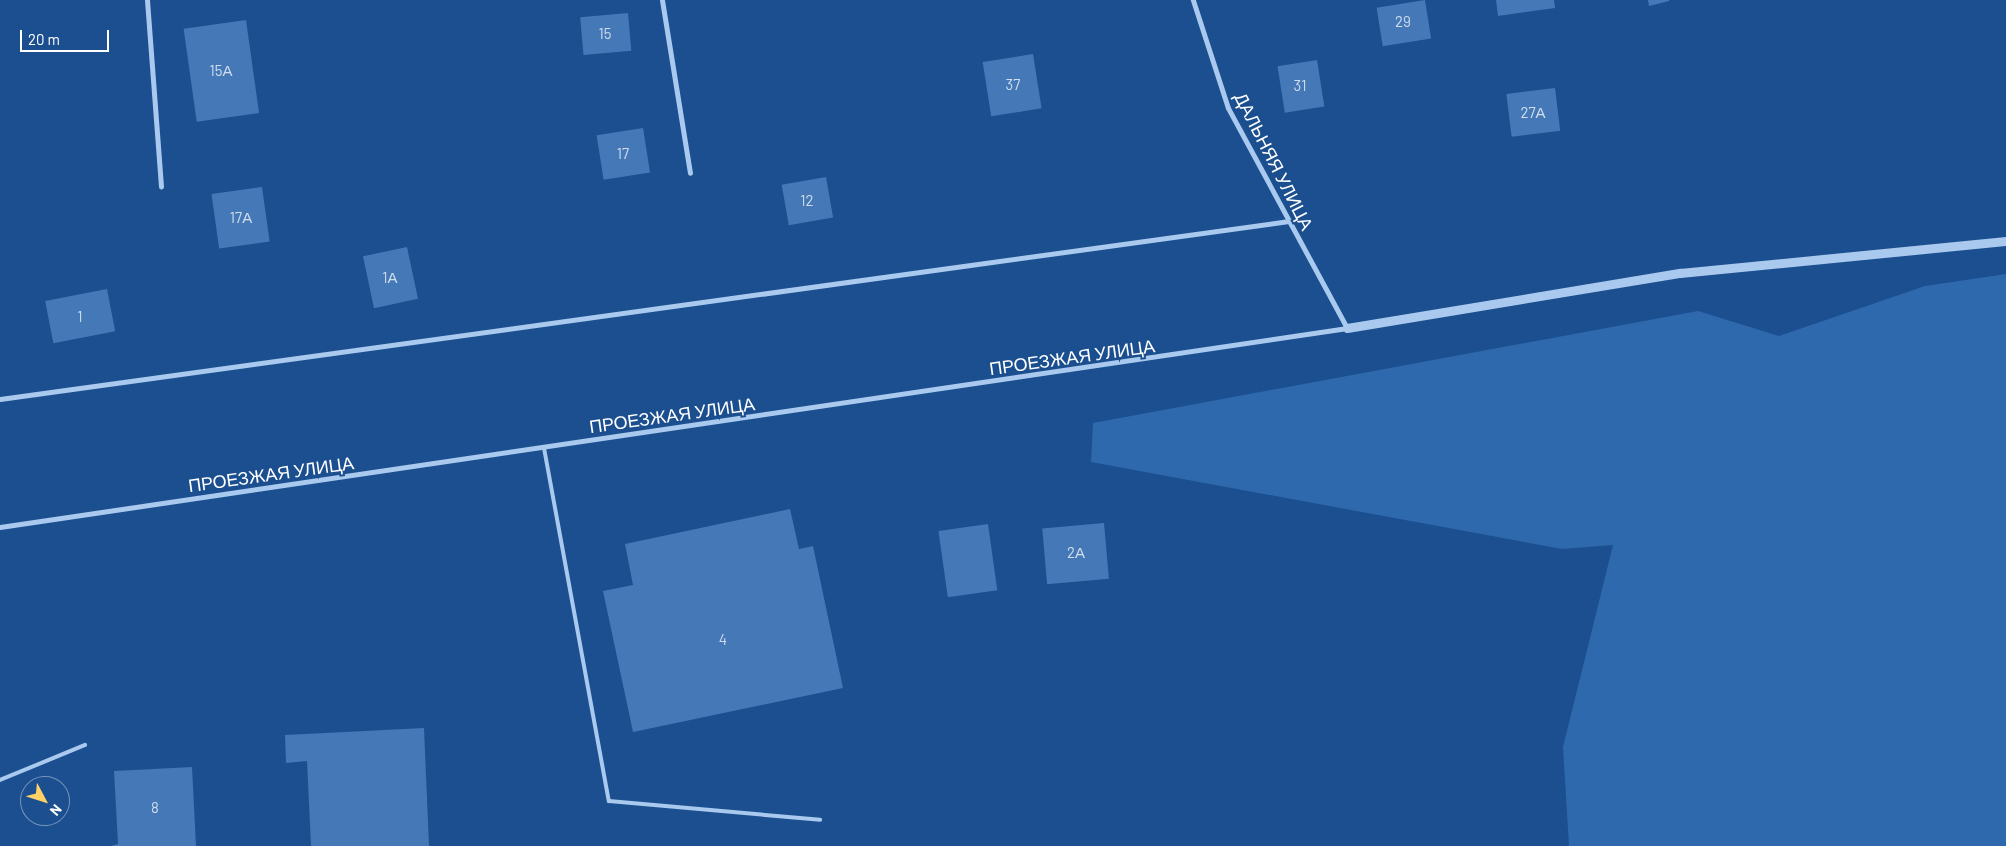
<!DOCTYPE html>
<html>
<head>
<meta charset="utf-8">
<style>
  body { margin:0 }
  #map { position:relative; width:2006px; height:846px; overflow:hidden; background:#1b4f8f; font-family:Barlow,sans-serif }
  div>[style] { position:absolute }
  .green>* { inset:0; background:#2e69ad }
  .building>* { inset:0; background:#4478b7; transform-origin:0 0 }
  .service>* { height:4px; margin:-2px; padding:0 2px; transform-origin:2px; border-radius:2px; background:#a9c9ee }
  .minor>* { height:5px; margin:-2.5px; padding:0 2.5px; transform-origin:2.5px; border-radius:2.5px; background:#a9c9ee }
  .tertiary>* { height:9px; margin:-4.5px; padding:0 4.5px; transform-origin:4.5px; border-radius:4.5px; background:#a9c9ee }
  span { translate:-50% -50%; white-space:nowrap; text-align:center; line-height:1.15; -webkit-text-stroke:4px #1b4f8f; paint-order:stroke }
  .number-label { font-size:15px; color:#d0dded }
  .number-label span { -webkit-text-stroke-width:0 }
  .street-label { font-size:18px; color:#fff }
  .north { position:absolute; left:20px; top:776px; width:50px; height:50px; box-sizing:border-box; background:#1b4f8f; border:1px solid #7695bc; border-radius:50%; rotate:130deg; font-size:14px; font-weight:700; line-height:20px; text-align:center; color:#fff }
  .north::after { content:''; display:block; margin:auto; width:18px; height:22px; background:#ffd166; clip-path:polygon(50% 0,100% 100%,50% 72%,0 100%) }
  .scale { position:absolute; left:20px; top:30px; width:89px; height:22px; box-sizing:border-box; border:2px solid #fff; border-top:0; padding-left:6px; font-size:15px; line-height:18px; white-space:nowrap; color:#fff; -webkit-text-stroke:4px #1b4f8f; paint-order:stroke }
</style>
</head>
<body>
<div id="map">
  <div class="green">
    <div style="clip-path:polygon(2006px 274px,2006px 846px,1569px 846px,1563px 747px,1613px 545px,1562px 549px,1091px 462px,1093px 423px,1698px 311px,1779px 336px,1925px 286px)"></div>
  </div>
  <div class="building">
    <div style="left:1425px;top:0;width:39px;height:49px;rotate:81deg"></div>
    <div style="clip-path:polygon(1496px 0,1554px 0,1555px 8px,1498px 16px)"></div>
    <div style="clip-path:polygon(1648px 0,1669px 0,1669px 1px,1649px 6px)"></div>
    <div style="left:628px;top:13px;width:38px;height:48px;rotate:85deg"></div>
    <div style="left:246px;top:20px;width:94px;height:63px;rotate:82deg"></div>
    <div style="left:1033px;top:54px;width:55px;height:51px;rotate:81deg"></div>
    <div style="left:1317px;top:60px;width:47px;height:40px;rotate:81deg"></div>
    <div style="left:1555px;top:88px;width:43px;height:49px;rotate:83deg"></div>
    <div style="left:643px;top:128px;width:45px;height:47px;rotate:81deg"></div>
    <div style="left:826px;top:177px;width:41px;height:45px;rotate:80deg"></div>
    <div style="left:262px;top:187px;width:55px;height:51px;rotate:82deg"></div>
    <div style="left:407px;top:247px;width:53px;height:45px;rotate:78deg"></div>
    <div style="left:107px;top:289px;width:43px;height:63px;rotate:79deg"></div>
    <div style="clip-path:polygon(790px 509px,799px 549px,813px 546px,843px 688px,633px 732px,603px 591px,633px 585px,625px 544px)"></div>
    <div style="left:1104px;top:523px;width:56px;height:62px;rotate:85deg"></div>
    <div style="left:988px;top:524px;width:67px;height:50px;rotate:82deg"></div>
    <div style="clip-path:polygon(424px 728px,429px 846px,311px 846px,307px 761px,286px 763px,285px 735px)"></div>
    <div style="clip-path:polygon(192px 767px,196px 846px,111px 846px,118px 844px,114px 771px)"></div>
  </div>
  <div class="service">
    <div style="left:544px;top:448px;width:359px;rotate:79.6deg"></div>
    <div style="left:609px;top:801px;width:212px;rotate:5.1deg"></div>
    <div style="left:0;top:780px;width:92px;rotate:-22.4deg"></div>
  </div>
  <div class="minor">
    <div style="left:147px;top:0;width:187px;rotate:85.7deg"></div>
    <div style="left:662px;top:0;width:175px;rotate:80.8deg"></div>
    <div style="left:0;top:399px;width:1301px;rotate:-7.86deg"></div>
    <div style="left:0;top:527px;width:1362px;rotate:-8.4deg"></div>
    <div style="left:1347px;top:328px;width:250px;rotate:-118.4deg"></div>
    <div style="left:1228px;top:108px;width:114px;rotate:-108deg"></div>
  </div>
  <div class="tertiary">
    <div style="left:1347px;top:328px;width:338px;rotate:-9.4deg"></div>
    <div style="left:1680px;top:273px;width:328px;rotate:-5.6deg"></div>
  </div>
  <div class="number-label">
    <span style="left:1403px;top:22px">29</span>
    <span style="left:605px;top:34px">15</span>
    <span style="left:221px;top:71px">15А</span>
    <span style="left:1013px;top:85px">37</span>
    <span style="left:1300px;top:86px">31</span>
    <span style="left:1533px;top:113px">27А</span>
    <span style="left:623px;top:154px">17</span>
    <span style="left:807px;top:201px">12</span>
    <span style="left:241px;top:218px">17А</span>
    <span style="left:390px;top:278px">1А</span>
    <span style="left:80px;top:317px">1</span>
    <span style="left:1076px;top:553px">2А</span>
    <span style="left:723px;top:640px">4</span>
    <span style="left:155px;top:808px">8</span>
  </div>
  <div class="street-label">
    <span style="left:1274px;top:161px;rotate:63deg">ДАЛЬНЯЯ УЛИЦА</span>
    <span style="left:1072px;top:357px;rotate:-8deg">ПРОЕЗЖАЯ УЛИЦА</span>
    <span style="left:672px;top:415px;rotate:-8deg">ПРОЕЗЖАЯ УЛИЦА</span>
    <span style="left:271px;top:474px;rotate:-8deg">ПРОЕЗЖАЯ УЛИЦА</span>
  </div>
  <div class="north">N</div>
  <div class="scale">20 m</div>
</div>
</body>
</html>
